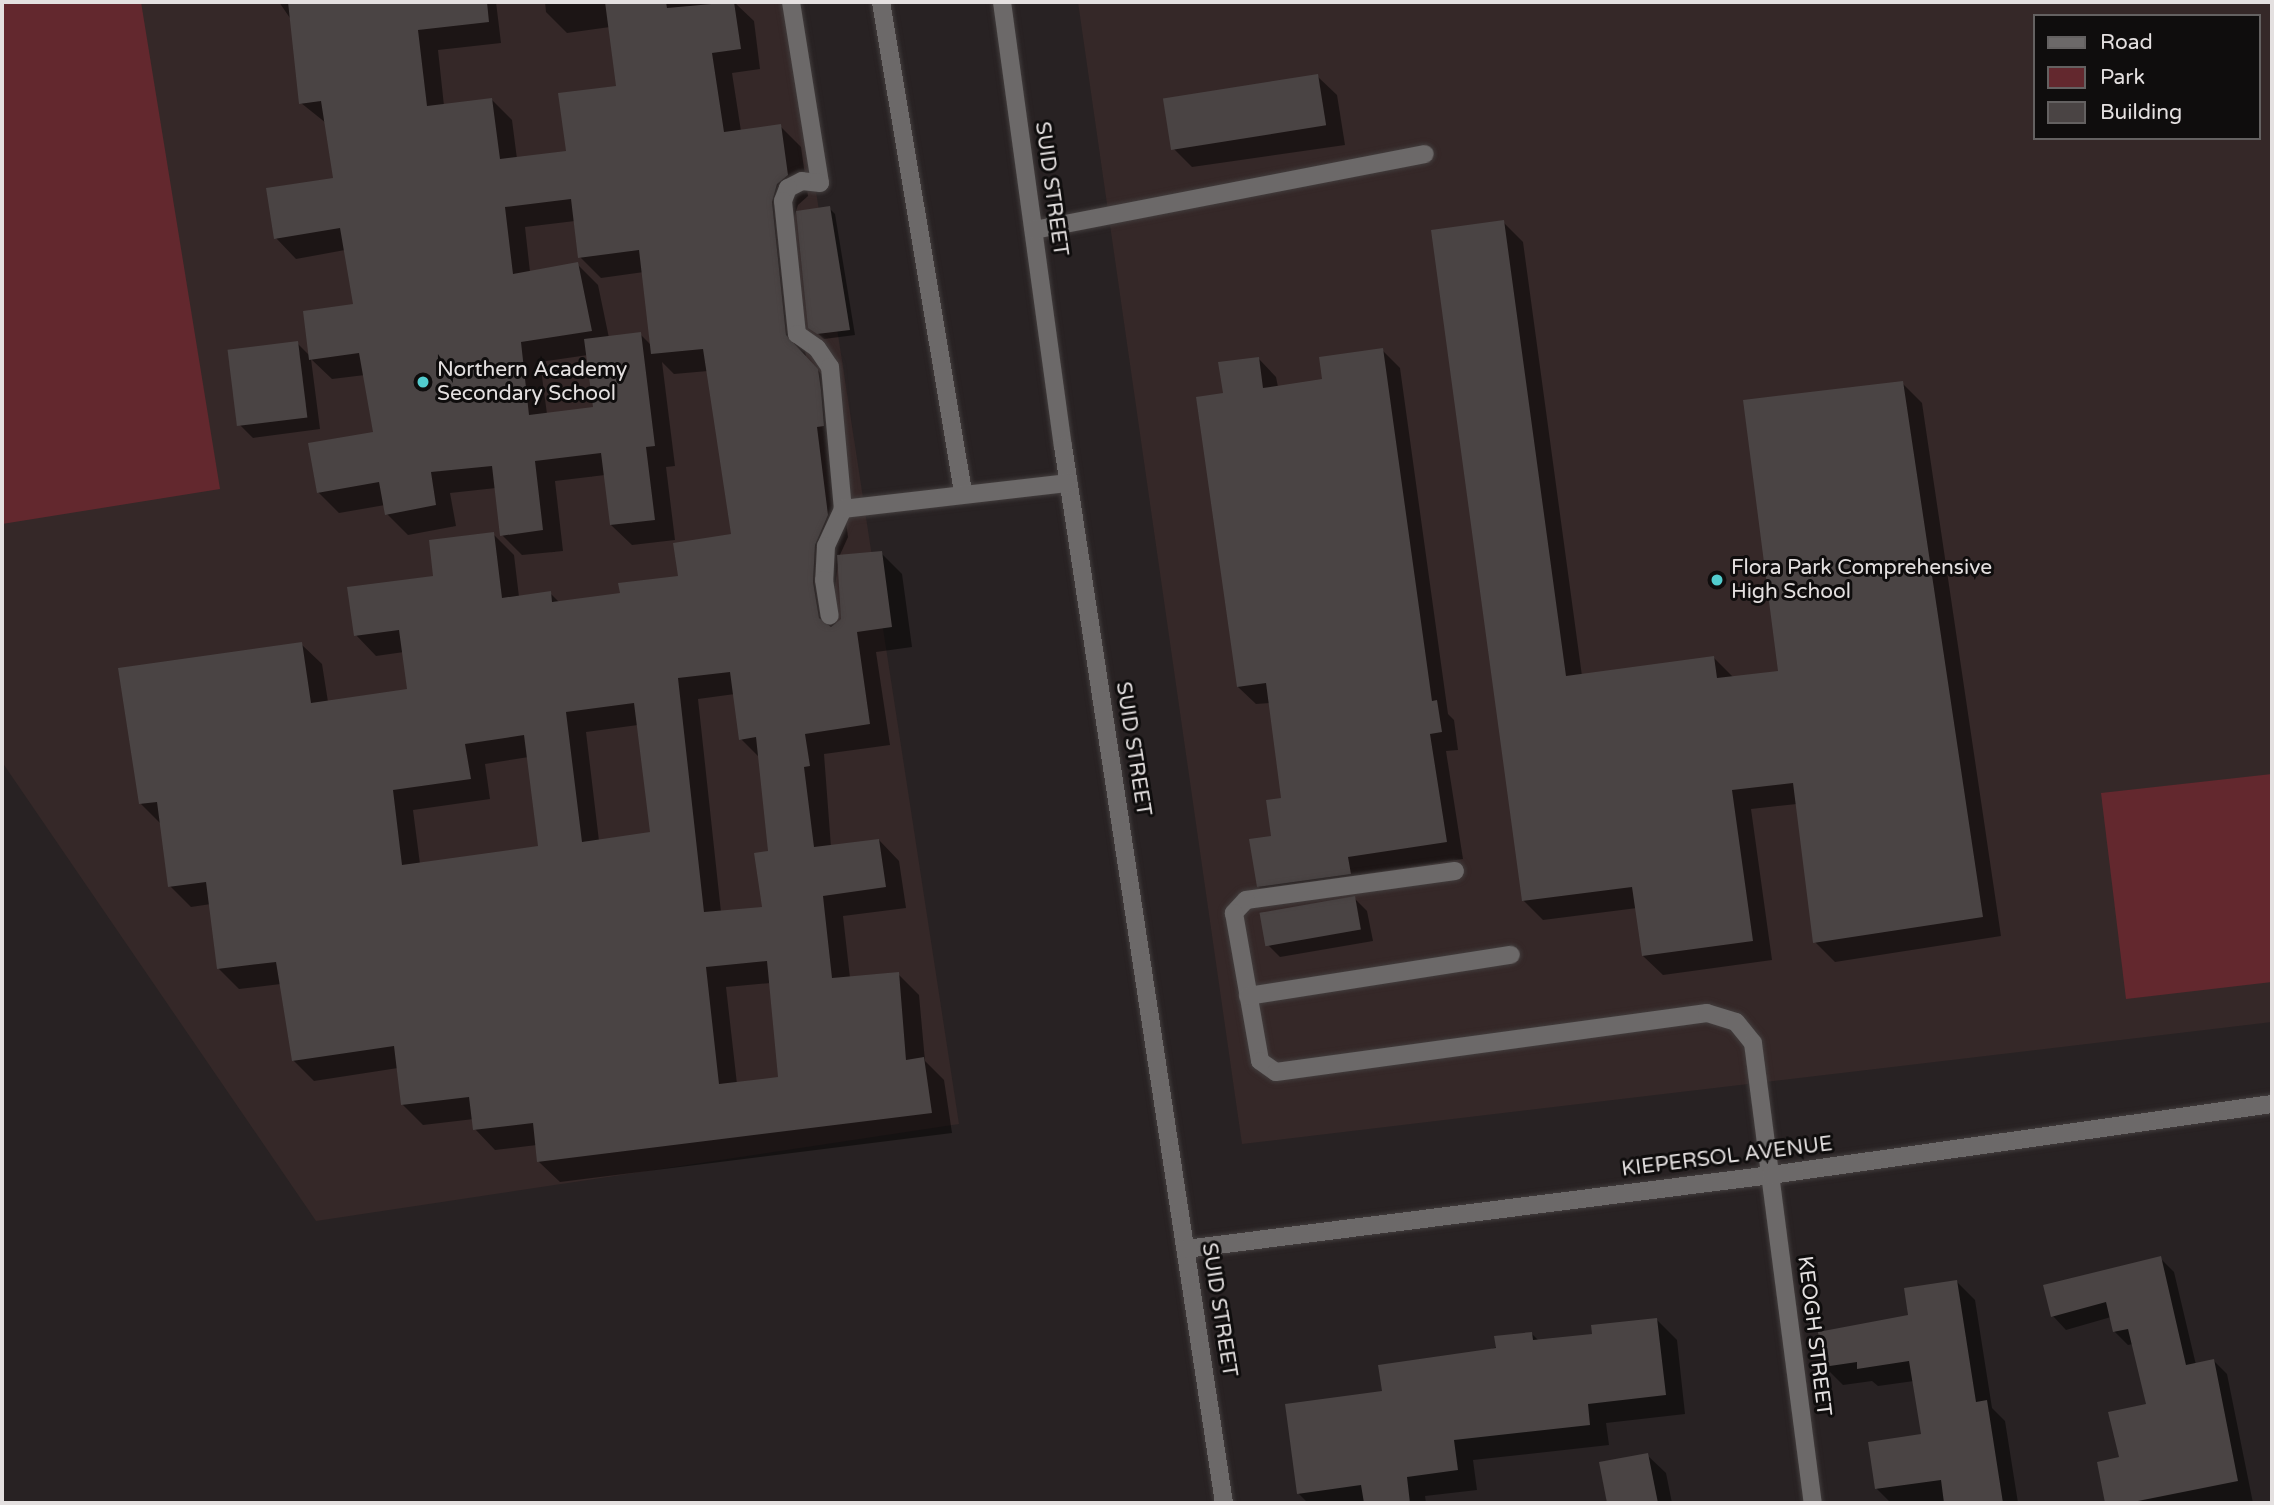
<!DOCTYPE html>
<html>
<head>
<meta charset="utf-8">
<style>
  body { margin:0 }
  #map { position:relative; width:2274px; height:1505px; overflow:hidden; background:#282223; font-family:"Varela Round",sans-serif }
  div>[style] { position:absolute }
  .built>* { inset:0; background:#352828 }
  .green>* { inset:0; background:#63282e }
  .shadow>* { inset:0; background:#0007 }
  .building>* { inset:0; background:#4a4444; transform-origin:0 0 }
  .roads { filter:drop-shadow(0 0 2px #423d3d) drop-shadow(0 0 2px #423d3d) }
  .minor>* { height:18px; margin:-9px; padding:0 9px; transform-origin:9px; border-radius:9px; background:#6c6969 }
  .dots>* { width:19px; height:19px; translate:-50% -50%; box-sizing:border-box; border:4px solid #0f0d0d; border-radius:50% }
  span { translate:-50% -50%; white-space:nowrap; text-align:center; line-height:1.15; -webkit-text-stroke:6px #0f0d0d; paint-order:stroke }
  .street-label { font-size:21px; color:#e4e0e0 }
  .poi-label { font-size:21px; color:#e4e0e0 }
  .left { translate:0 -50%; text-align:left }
  .frame { position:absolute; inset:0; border:4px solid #e4e0e0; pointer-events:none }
  .legend { position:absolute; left:2033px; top:14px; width:228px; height:126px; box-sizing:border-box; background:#0f0d0d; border:2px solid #646161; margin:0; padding:9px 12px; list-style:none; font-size:21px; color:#e4e0e0 }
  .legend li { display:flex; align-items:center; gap:14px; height:35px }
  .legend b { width:35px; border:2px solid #646161 }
</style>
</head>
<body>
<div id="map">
  <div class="built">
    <div style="clip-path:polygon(2px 2px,787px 2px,959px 1124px,316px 1221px,2px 762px)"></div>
    <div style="clip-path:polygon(evenodd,1078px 2px,2272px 2px,2272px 1022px,1242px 1144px,1078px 2px,2034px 16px,2258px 16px,2258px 138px,2034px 138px,2034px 16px)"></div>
  </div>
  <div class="green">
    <div style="clip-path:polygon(2px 2px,141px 2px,220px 489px,2px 524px)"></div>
    <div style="clip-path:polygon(2272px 774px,2272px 982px,2126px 999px,2101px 793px)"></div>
  </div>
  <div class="shadow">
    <div style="clip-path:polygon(evenodd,279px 2px,496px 2px,501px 43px,438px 50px,444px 106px,492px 100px,512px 120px,517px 159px,568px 153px,618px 87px,610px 27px,567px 33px,546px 12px,545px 2px,734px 2px,754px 21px,760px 69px,732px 73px,741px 131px,780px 126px,801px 147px,808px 196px,798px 205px,792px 224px,806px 358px,838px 391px,837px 447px,848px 537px,839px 557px,881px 553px,902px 574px,912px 647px,876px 652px,890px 745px,824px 754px,831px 847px,879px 840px,899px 861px,906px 908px,843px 916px,850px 978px,898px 974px,919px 995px,925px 1061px,944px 1080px,952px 1133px,560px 1182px,539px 1162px,537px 1145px,495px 1150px,475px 1129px,474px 1119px,423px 1125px,402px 1104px,398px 1068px,314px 1081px,293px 1060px,281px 984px,239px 989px,219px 969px,211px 904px,191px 907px,170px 886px,162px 825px,141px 804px,301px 644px,322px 664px,328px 702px,409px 691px,404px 652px,376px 656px,356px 635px,493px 534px,514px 555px,519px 597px,550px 593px,560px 603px,622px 595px,680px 577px,733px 536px,708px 371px,674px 374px,662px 362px,675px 466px,666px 467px,675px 540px,632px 545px,611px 525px,605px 475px,555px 481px,563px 551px,522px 555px,502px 535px,496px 488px,450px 493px,456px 526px,408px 535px,387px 514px,385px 505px,339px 513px,318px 492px,375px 433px,365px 375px,332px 379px,311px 359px,320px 429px,253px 438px,240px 425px,297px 343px,311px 357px,355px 305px,345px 250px,296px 259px,276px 238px,335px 179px,326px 123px,301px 103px,292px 21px,279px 2px,575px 221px,580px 257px,601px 278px,644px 272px,652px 346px,640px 334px,609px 338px,598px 285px,577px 264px,530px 272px,525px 227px,575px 221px,279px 2px,588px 355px,595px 409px,547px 414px,540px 362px,588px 355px,279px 2px,839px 557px,843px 620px,836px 625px,833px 601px,839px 557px,279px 2px,735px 694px,741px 739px,761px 759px,770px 853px,764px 908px,721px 912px,698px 699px,735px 694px,279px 2px,638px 725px,652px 833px,599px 841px,586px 732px,638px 725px,279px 2px,529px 757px,540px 847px,420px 864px,413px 810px,490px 799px,485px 764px,529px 757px,279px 2px,771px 983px,780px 1079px,737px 1084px,726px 987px,771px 983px)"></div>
    <div style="clip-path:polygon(1317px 76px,1337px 95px,1345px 145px,1192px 167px,1172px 147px)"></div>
    <div style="clip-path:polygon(829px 208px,835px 214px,855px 335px,824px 339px,813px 329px)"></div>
    <div style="clip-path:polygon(1503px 222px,1523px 242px,1582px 676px,1714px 658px,1734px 678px,1780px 672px,1902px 383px,1922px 403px,2001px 936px,1835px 962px,1815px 942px,1797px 804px,1751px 809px,1772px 960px,1663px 975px,1643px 956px,1637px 908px,1543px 920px,1523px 900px)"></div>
    <div style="clip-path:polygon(1382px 350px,1400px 368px,1448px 714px,1454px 720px,1458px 750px,1446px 751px,1463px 859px,1365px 874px,1368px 891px,1276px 904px,1258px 886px,1283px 799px,1270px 703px,1256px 704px,1238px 687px,1225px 395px,1259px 359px,1276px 377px,1278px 387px,1324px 381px)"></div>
    <div style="clip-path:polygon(1354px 898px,1367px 911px,1373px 941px,1280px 957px,1267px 944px)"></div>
    <div style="clip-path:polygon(2160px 1258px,2174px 1272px,2196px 1365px,2214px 1361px,2227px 1374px,2253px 1503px,2107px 1503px,2099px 1463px,2121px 1459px,2148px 1405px,2133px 1344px,2128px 1345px,2115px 1332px,2111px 1317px,2066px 1330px,2053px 1316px)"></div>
    <div style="clip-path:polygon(1956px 1281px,1975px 1300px,1992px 1408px,2005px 1421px,2018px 1503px,1891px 1503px,1876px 1488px,1923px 1436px,1914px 1381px,1878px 1386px,1872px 1381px,1843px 1385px,1824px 1366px,1910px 1316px)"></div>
    <div style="clip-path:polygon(1657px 1320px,1677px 1340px,1685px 1414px,1606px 1423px,1609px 1445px,1473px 1460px,1477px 1490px,1425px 1496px,1426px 1503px,1308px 1503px,1299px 1494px,1384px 1393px,1531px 1333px,1539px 1341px,1594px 1335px)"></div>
    <div style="clip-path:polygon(1647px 1455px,1666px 1473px,1672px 1503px,1609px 1503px,1601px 1463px)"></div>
  </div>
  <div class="building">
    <div style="clip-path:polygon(evenodd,288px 2px,487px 2px,489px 22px,418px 30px,427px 106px,492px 98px,500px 159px,566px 151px,558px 93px,616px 86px,605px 2px,666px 2px,667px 8px,734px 2px,741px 49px,712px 53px,724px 132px,781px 124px,788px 175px,777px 184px,772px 202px,786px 335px,818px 369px,821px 390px,824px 426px,817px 427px,828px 515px,815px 545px,813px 582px,819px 618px,831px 627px,841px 619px,837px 555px,882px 551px,892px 627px,857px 632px,870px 724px,805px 734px,810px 766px,804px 767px,814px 847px,879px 839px,886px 887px,823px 896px,832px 978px,899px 972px,906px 1060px,924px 1057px,932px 1113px,537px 1162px,533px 1123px,473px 1130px,469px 1097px,401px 1105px,394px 1046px,292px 1061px,276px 962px,217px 969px,206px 882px,168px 887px,157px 802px,139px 804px,118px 668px,302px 642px,311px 703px,407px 689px,399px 630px,354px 636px,347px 587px,433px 576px,429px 540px,494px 532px,502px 598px,551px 591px,552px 602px,620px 593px,618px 583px,678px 576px,673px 543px,731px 534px,703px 349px,651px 354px,639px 250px,578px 258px,571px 199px,505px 207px,513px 274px,578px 262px,592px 331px,521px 342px,529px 415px,593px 407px,584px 339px,641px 332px,655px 446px,646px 447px,655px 520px,610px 525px,601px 453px,535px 461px,543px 530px,500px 536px,492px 466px,431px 472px,436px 505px,385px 515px,379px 482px,317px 493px,308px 443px,373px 432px,359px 353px,309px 360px,303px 311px,353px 304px,340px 228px,274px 239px,266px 188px,333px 178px,321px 101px,299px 104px,288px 2px,730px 672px,739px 740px,756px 737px,768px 851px,754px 853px,762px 907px,704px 912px,678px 678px,730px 672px,288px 2px,634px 703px,650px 832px,582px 842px,566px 712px,634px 703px,288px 2px,524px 735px,538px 846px,402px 865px,393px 790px,471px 779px,465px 744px,524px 735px,288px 2px,767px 961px,778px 1077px,719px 1084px,706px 967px,767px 961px)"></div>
    <div style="left:1318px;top:74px;width:52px;height:157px;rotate:81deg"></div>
    <div style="clip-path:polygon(830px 206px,850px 330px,817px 334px,808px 328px,796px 211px)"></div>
    <div style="clip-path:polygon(1504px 220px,1566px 676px,1714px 656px,1717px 678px,1778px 671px,1743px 400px,1903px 381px,1983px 917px,1813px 943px,1793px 783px,1732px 790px,1753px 941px,1642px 956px,1632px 887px,1522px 901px,1431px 230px)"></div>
    <div style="left:298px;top:341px;width:77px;height:71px;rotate:83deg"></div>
    <div style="clip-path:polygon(1383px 348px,1432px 701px,1437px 700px,1442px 732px,1430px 734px,1447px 842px,1348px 857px,1351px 874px,1257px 887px,1249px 839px,1271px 836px,1266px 800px,1281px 798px,1266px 683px,1237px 687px,1196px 397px,1223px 393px,1218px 362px,1259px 357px,1263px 388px,1322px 379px,1319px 357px)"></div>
    <div style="left:1355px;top:896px;width:34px;height:97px;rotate:80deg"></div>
    <div style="clip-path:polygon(2161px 1256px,2186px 1365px,2214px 1359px,2238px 1481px,2128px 1503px,2105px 1503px,2097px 1462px,2119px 1457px,2108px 1412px,2146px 1404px,2128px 1329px,2113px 1332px,2106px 1302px,2051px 1317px,2043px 1285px)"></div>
    <div style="clip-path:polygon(1957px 1280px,1976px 1402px,1987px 1400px,2003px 1503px,1944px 1503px,1941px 1480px,1875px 1489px,1868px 1442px,1921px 1434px,1909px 1361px,1857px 1369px,1857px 1362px,1823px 1367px,1818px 1332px,1908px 1315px,1904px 1288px)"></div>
    <div style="clip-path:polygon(1657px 1318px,1666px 1395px,1588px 1404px,1590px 1425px,1454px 1440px,1458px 1470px,1407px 1477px,1410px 1503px,1364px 1503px,1361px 1485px,1297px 1494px,1285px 1404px,1382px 1391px,1378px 1365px,1496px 1348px,1494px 1336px,1532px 1332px,1533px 1340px,1592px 1334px,1591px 1325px)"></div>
    <div style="clip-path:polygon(1648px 1453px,1658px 1503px,1607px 1503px,1599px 1462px)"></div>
  </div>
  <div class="roads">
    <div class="minor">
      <div style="left:791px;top:2px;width:183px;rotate:80.9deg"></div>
      <div style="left:820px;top:183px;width:18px;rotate:-174deg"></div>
      <div style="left:802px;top:181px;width:16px;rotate:153deg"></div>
      <div style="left:788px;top:188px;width:14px;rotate:111deg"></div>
      <div style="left:783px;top:201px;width:134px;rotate:84deg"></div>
      <div style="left:797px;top:334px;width:24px;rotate:35deg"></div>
      <div style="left:817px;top:348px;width:23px;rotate:56deg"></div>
      <div style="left:830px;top:367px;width:143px;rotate:84.8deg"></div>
      <div style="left:843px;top:509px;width:41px;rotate:114.7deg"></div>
      <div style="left:826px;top:546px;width:34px;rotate:93deg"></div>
      <div style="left:824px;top:580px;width:36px;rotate:81deg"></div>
      <div style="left:881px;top:2px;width:498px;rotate:80.5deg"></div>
      <div style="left:1002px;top:2px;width:448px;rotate:82.2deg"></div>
      <div style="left:1063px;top:446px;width:1069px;rotate:81.34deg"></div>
      <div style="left:1034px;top:230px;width:398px;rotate:-11deg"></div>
      <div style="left:843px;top:509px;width:227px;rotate:-6.6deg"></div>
      <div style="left:1455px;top:871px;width:211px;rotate:172.1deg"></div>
      <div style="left:1246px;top:900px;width:18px;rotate:133deg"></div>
      <div style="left:1234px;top:913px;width:150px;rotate:80deg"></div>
      <div style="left:1260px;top:1061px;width:19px;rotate:35deg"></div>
      <div style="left:1276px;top:1072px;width:435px;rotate:-7.8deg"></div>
      <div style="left:1707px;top:1013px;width:30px;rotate:17deg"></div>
      <div style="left:1736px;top:1022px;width:27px;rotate:51deg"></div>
      <div style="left:1753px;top:1043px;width:464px;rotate:82.6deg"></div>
      <div style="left:1248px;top:996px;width:266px;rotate:-8.9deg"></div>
      <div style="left:1186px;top:1249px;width:590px;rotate:-7.21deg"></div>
      <div style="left:1771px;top:1175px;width:506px;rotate:-8.07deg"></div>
    </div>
  </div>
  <div class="dots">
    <div style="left:423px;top:382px;background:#52cdcf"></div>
    <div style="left:1717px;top:580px;background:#52cdcf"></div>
  </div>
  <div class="street-label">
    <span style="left:1051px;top:189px;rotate:82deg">SUID STREET</span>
    <span style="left:1133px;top:749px;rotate:81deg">SUID STREET</span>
    <span style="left:1727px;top:1157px;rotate:-7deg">KIEPERSOL AVENUE</span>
    <span style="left:1219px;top:1310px;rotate:81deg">SUID STREET</span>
    <span style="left:1814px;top:1336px;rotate:83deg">KEOGH STREET</span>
  </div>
  <div class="poi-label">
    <span class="left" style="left:437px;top:382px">Northern Academy<br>Secondary School</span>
    <span class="left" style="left:1731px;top:580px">Flora Park Comprehensive<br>High School</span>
  </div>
  <div class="frame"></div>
  <ul class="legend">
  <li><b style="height:9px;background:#6c6969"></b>Road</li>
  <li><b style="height:19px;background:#63282e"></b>Park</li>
  <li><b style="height:19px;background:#4a4444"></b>Building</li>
  </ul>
</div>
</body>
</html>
